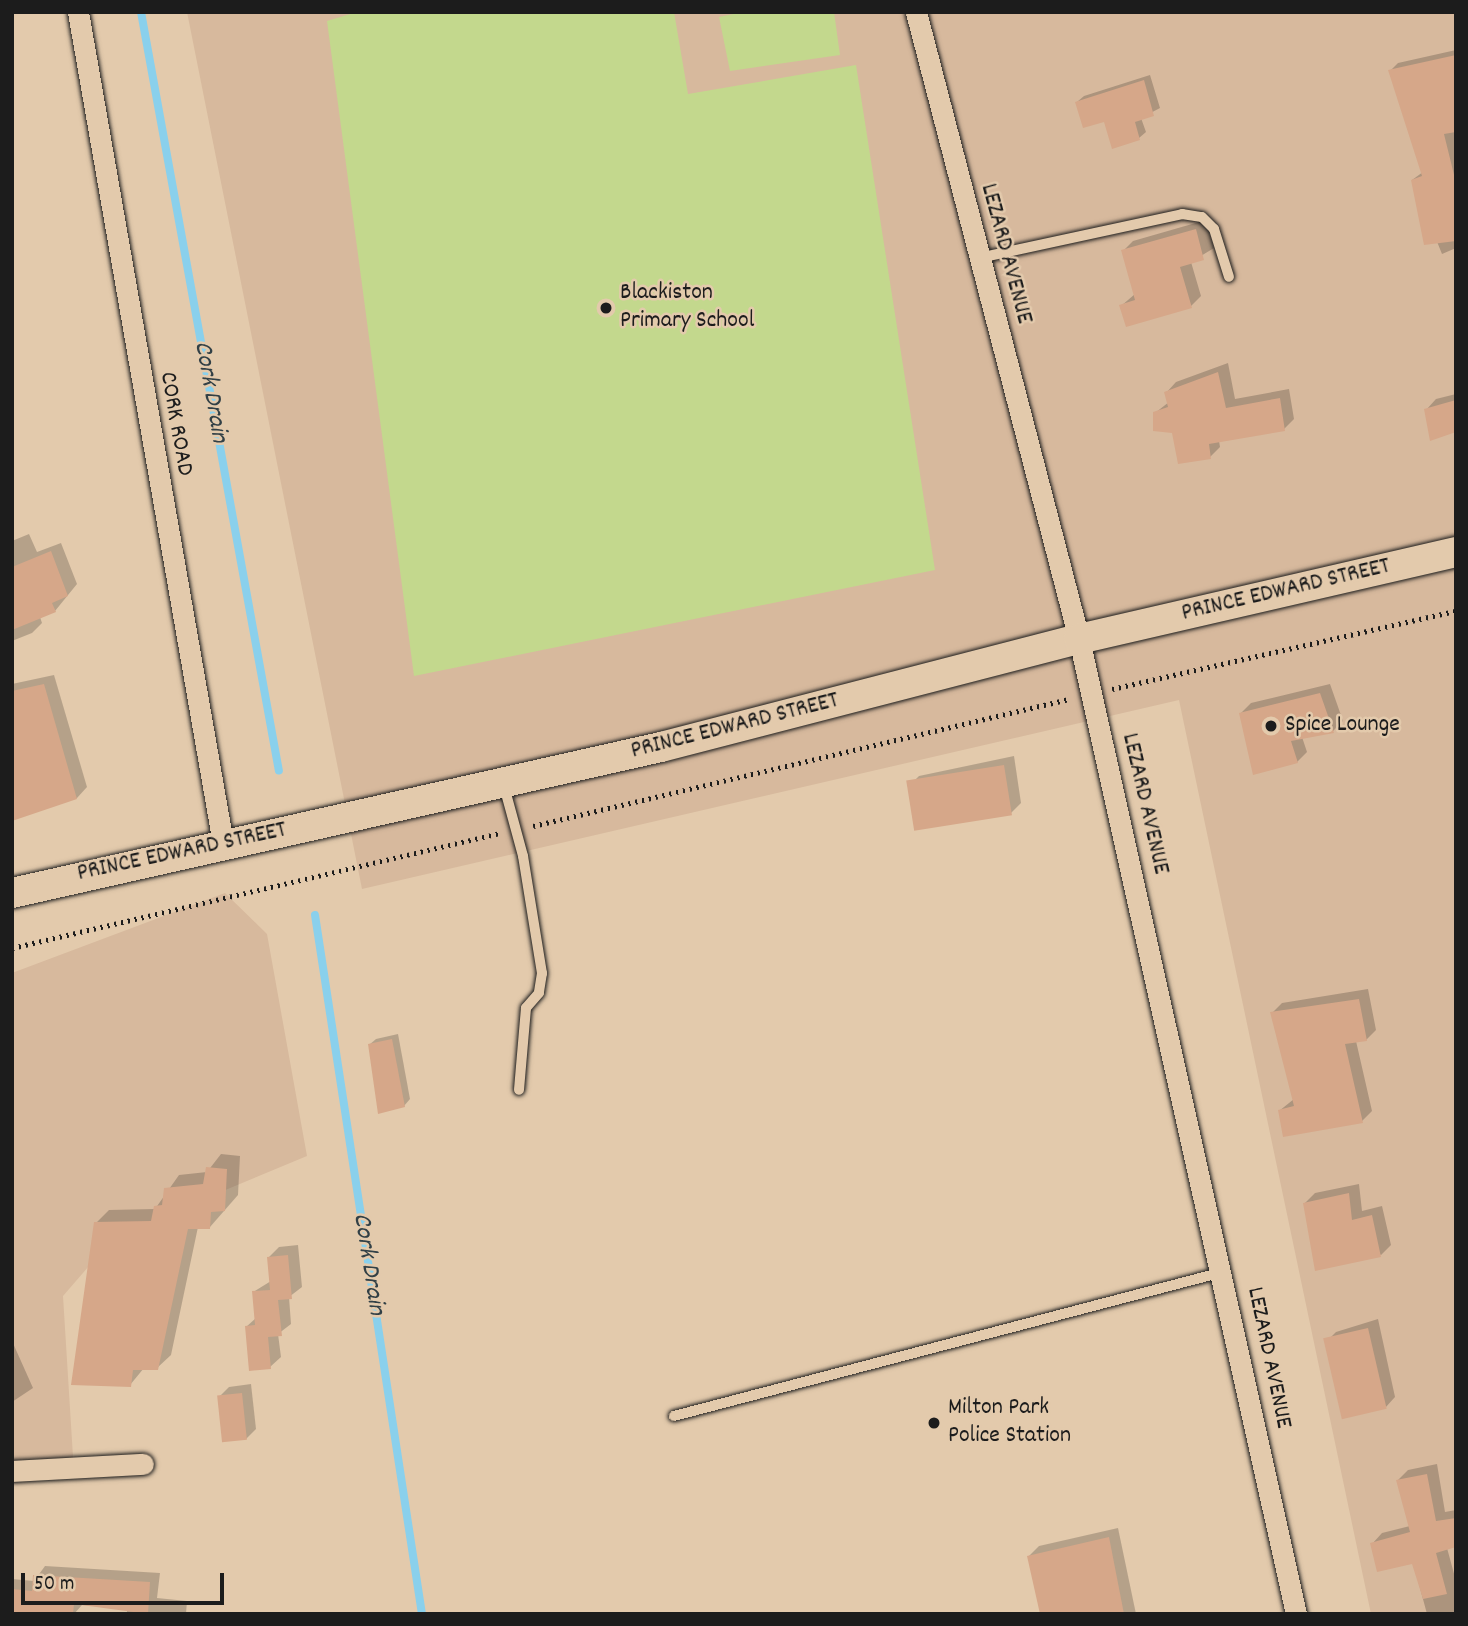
<!DOCTYPE html>
<html>
<head>
<meta charset="utf-8">
<style>
  body { margin:0 }
  #map { position:relative; width:1468px; height:1626px; overflow:hidden; background:#e3caac; font-family:Dekko,sans-serif }
  div>[style] { position:absolute }
  .built>* { inset:0; background:#d7b99d }
  .green>* { inset:0; background:#c3d88d }
  .shadow>* { inset:0; background:#0003 }
  .stream>* { height:8px; margin:-4px; padding:0 4px; transform-origin:4px; border-radius:4px; background:#8ad0ec }
  .building>* { inset:0; background:#d6a789; transform-origin:0 0 }
  .path>* { height:4.5px; margin-top:-2.25px; transform-origin:0; background:repeating-linear-gradient(90deg,#1c1c1c 0 2px,transparent 0 7px) }
  .roads { filter:drop-shadow(0 0 2px #1c1c1c) drop-shadow(0 0 2px #1c1c1c) }
  .service>* { height:10px; margin:-5px; padding:0 5px; transform-origin:5px; border-radius:5px; background:#e3caac }
  .minor>* { height:21px; margin:-10.5px; padding:0 10.5px; transform-origin:10.5px; border-radius:10.5px; background:#e3caac }
  .secondary>* { height:30px; margin:-15px; padding:0 15px; transform-origin:15px; border-radius:15px; background:#e3caac }
  .dots>* { width:19px; height:19px; translate:-50% -50%; box-sizing:border-box; border:4px solid #e3caac; border-radius:50% }
  span { translate:-50% -50%; white-space:nowrap; text-align:center; line-height:1.15; -webkit-text-stroke:5px #e3caac; paint-order:stroke }
  .street-label { font-size:24px; color:#1c1c1c }
  .poi-label { font-size:24px; color:#1c1c1c }
  .left { translate:0 -50%; text-align:left }
  .water-label { font-size:26px; color:#324046; font-style:italic }
  .frame { position:absolute; inset:0; border:14px solid #1c1c1c; pointer-events:none }
  .scale { position:absolute; left:21px; top:1573px; width:203px; height:32px; box-sizing:border-box; border:4px solid #1c1c1c; border-top:0; padding-left:9px; font-size:21px; line-height:24px; white-space:nowrap; color:#1c1c1c; -webkit-text-stroke:5px #e3caac; paint-order:stroke }
</style>
</head>
<body>
<div id="map">
  <div class="built">
    <div style="clip-path:polygon(187px 12px,1456px 12px,1456px 1614px,1371px 1614px,1179px 700px,362px 889px)"></div>
    <div style="clip-path:polygon(225px 893px,267px 934px,307px 1156px,115px 1236px,63px 1296px,74px 1473px,12px 1476px,12px 973px)"></div>
  </div>
  <div class="green">
    <div style="clip-path:polygon(357px 12px,674px 12px,688px 94px,856px 65px,935px 570px,414px 676px,327px 21px)"></div>
    <div style="clip-path:polygon(743px 12px,834px 12px,840px 55px,730px 71px,719px 17px)"></div>
  </div>
  <div class="shadow">
    <div style="clip-path:polygon(1456px 50px,1456px 248px,1442px 254px,1412px 180px,1423px 172px,1390px 71px,1398px 63px)"></div>
    <div style="clip-path:polygon(1150px 75px,1160px 108px,1141px 118px,1146px 132px,1139px 138px,1077px 102px,1084px 96px)"></div>
    <div style="clip-path:polygon(1206px 220px,1214px 248px,1191px 262px,1201px 296px,1191px 306px,1121px 306px,1135px 294px,1123px 251px,1133px 241px)"></div>
    <div style="clip-path:polygon(1228px 363px,1235px 399px,1289px 389px,1294px 419px,1284px 429px,1219px 441px,1220px 447px,1210px 457px,1155px 413px,1169px 402px,1166px 393px,1176px 382px)"></div>
    <div style="clip-path:polygon(1456px 394px,1456px 431px,1426px 410px,1436px 399px)"></div>
    <div style="clip-path:polygon(29px 534px,37px 552px,61px 543px,77px 584px,55px 611px,40px 617px,42px 623px,32px 633px,12px 641px,12px 541px)"></div>
    <div style="clip-path:polygon(54px 675px,87px 787px,77px 798px,12px 819px,12px 684px)"></div>
    <div style="clip-path:polygon(1330px 684px,1343px 721px,1333px 731px,1302px 737px,1307px 752px,1297px 762px,1241px 713px,1251px 703px)"></div>
    <div style="clip-path:polygon(1014px 756px,1021px 803px,1011px 813px,909px 786px,919px 776px)"></div>
    <div style="clip-path:polygon(1368px 989px,1376px 1030px,1366px 1040px,1356px 1041px,1372px 1111px,1362px 1121px,1279px 1111px,1294px 1099px,1272px 1013px,1282px 1003px)"></div>
    <div style="clip-path:polygon(398px 1034px,410px 1099px,404px 1106px,369px 1045px,376px 1039px)"></div>
    <div style="clip-path:polygon(221px 1154px,240px 1156px,238px 1195px,210px 1227px,198px 1227px,171px 1355px,157px 1368px,144px 1368px,130px 1385px,96px 1223px,109px 1210px,155px 1209px,179px 1175px,207px 1172px)"></div>
    <div style="clip-path:polygon(1359px 1184px,1362px 1211px,1382px 1206px,1391px 1245px,1381px 1255px,1305px 1203px,1315px 1193px)"></div>
    <div style="clip-path:polygon(298px 1245px,302px 1287px,289px 1297px,291px 1324px,278px 1334px,281px 1357px,270px 1367px,246px 1327px,256px 1318px,253px 1292px,271px 1281px,269px 1257px,279px 1247px)"></div>
    <div style="clip-path:polygon(1378px 1319px,1395px 1397px,1385px 1408px,1326px 1342px,1336px 1332px)"></div>
    <div style="clip-path:polygon(12px 1341px,33px 1388px,12px 1402px)"></div>
    <div style="clip-path:polygon(251px 1384px,256px 1429px,246px 1439px,219px 1397px,229px 1387px)"></div>
    <div style="clip-path:polygon(1437px 1464px,1445px 1512px,1456px 1510px,1456px 1546px,1447px 1548px,1456px 1581px,1456px 1614px,1427px 1614px,1413px 1562px,1372px 1544px,1382px 1533px,1410px 1526px,1398px 1480px,1408px 1470px)"></div>
    <div style="clip-path:polygon(1118px 1528px,1136px 1614px,1042px 1614px,1029px 1556px,1039px 1546px)"></div>
    <div style="clip-path:polygon(45px 1566px,160px 1573px,157px 1598px,187px 1601px,186px 1614px,127px 1614px,127px 1608px,82px 1605px,74px 1614px,12px 1614px,12px 1579px,34px 1581px)"></div>
  </div>
  <div class="stream">
    <div style="left:141px;top:12px;width:771px;rotate:79.7deg"></div>
    <div style="left:315px;top:915px;width:707px;rotate:81.3deg"></div>
  </div>
  <div class="building">
    <div style="clip-path:polygon(1456px 55px,1456px 132px,1444px 134px,1456px 183px,1456px 241px,1424px 245px,1411px 180px,1422px 176px,1388px 70px)"></div>
    <div style="clip-path:polygon(1144px 80px,1154px 116px,1135px 122px,1140px 140px,1112px 149px,1104px 122px,1083px 128px,1075px 102px)"></div>
    <div style="clip-path:polygon(1196px 229px,1204px 260px,1180px 267px,1192px 308px,1126px 327px,1119px 305px,1135px 300px,1121px 250px)"></div>
    <div style="clip-path:polygon(1218px 372px,1226px 408px,1280px 398px,1285px 431px,1209px 444px,1211px 459px,1178px 464px,1172px 433px,1153px 431px,1153px 412px,1168px 407px,1164px 392px)"></div>
    <div style="clip-path:polygon(1456px 400px,1456px 432px,1430px 441px,1424px 409px)"></div>
    <div style="clip-path:polygon(51px 551px,68px 596px,52px 603px,56px 612px,12px 630px,12px 567px)"></div>
    <div style="clip-path:polygon(44px 684px,77px 799px,12px 821px,12px 691px)"></div>
    <div style="clip-path:polygon(1320px 693px,1334px 733px,1291px 741px,1298px 763px,1253px 775px,1239px 713px)"></div>
    <div style="left:1004px;top:765px;width:51px;height:99px;rotate:81deg"></div>
    <div style="clip-path:polygon(1359px 999px,1367px 1041px,1345px 1044px,1363px 1123px,1283px 1137px,1278px 1110px,1294px 1106px,1270px 1012px)"></div>
    <div style="clip-path:polygon(392px 1039px,405px 1107px,378px 1114px,368px 1044px)"></div>
    <div style="clip-path:polygon(206px 1167px,227px 1169px,225px 1211px,211px 1212px,210px 1229px,188px 1229px,158px 1370px,133px 1370px,131px 1387px,71px 1385px,94px 1222px,151px 1221px,154px 1206px,162px 1205px,164px 1188px,203px 1184px)"></div>
    <div style="clip-path:polygon(1349px 1193px,1352px 1220px,1372px 1215px,1381px 1257px,1315px 1271px,1303px 1203px)"></div>
    <div style="clip-path:polygon(288px 1255px,292px 1299px,278px 1300px,282px 1336px,268px 1337px,271px 1369px,249px 1371px,245px 1326px,255px 1325px,252px 1291px,270px 1290px,267px 1257px)"></div>
    <div style="left:1368px;top:1328px;width:83px;height:46px;rotate:77deg"></div>
    <div style="left:242px;top:1393px;width:47px;height:25px;rotate:84deg"></div>
    <div style="clip-path:polygon(1427px 1474px,1436px 1521px,1456px 1518px,1456px 1547px,1436px 1553px,1447px 1594px,1423px 1599px,1412px 1564px,1377px 1572px,1370px 1543px,1410px 1532px,1396px 1480px)"></div>
    <div style="clip-path:polygon(1109px 1537px,1124px 1614px,1040px 1614px,1027px 1556px)"></div>
    <div style="clip-path:polygon(33px 1575px,150px 1582px,148px 1614px,74px 1604px,73px 1614px,12px 1614px,12px 1589px,32px 1591px)"></div>
  </div>
  <div class="path">
    <div style="left:1112px;top:689px;width:353px;rotate:-12.8deg"></div>
    <div style="left:533px;top:826px;width:551px;rotate:-13.33deg"></div>
    <div style="left:12px;top:948px;width:501px;rotate:-13.26deg"></div>
  </div>
  <div class="roads">
    <div class="service">
      <div style="left:979px;top:258px;width:208px;rotate:-12.2deg"></div>
      <div style="left:1182px;top:214px;width:20px;rotate:9deg"></div>
      <div style="left:1202px;top:217px;width:17px;rotate:45deg"></div>
      <div style="left:1214px;top:229px;width:50px;rotate:72.6deg"></div>
      <div style="left:504px;top:786px;width:73px;rotate:74.8deg"></div>
      <div style="left:523px;top:856px;width:119px;rotate:80.8deg"></div>
      <div style="left:542px;top:973px;width:20px;rotate:99deg"></div>
      <div style="left:539px;top:993px;width:20px;rotate:131deg"></div>
      <div style="left:526px;top:1008px;width:82px;rotate:94.9deg"></div>
      <div style="left:674px;top:1416px;width:568px;rotate:-14.7deg"></div>
    </div>
    <div class="minor">
      <div style="left:78px;top:12px;width:845px;rotate:80.11deg"></div>
      <div style="left:916px;top:12px;width:648px;rotate:75.43deg"></div>
      <div style="left:1079px;top:639px;width:999px;rotate:77.45deg"></div>
      <div style="left:12px;top:1471px;width:131px;rotate:-3.1deg"></div>
    </div>
    <div class="secondary">
      <div style="left:12px;top:893px;width:665px;rotate:-12.68deg"></div>
      <div style="left:661px;top:747px;width:432px;rotate:-14.5deg"></div>
      <div style="left:1079px;top:639px;width:387px;rotate:-13deg"></div>
    </div>
  </div>
  <div class="dots">
    <div style="left:606px;top:308px;background:#1c1c1c"></div>
    <div style="left:1271px;top:726px;background:#1c1c1c"></div>
    <div style="left:934px;top:1423px;background:#1c1c1c"></div>
  </div>
  <div class="street-label">
    <span style="left:1005px;top:254px;rotate:75deg">LEZARD AVENUE</span>
    <span style="left:175px;top:424px;rotate:80deg">CORK ROAD</span>
    <span style="left:1286px;top:591px;rotate:-13deg">PRINCE EDWARD STREET</span>
    <span style="left:735px;top:727px;rotate:-14deg">PRINCE EDWARD STREET</span>
    <span style="left:1144px;top:804px;rotate:77deg">LEZARD AVENUE</span>
    <span style="left:182px;top:853px;rotate:-12deg">PRINCE EDWARD STREET</span>
    <span style="left:1268px;top:1358px;rotate:78deg">LEZARD AVENUE</span>
  </div>
  <div class="poi-label">
    <span class="left" style="left:620px;top:308px">Blackiston<br>Primary School</span>
    <span class="left" style="left:1285px;top:726px">Spice Lounge</span>
    <span class="left" style="left:948px;top:1423px">Milton Park<br>Police Station</span>
  </div>
  <div class="water-label">
    <span style="left:210px;top:392px;rotate:80deg">Cork Drain</span>
    <span style="left:368px;top:1264px;rotate:81deg">Cork Drain</span>
  </div>
  <div class="frame"></div>
  <div class="scale">50 m</div>
</div>
</body>
</html>
